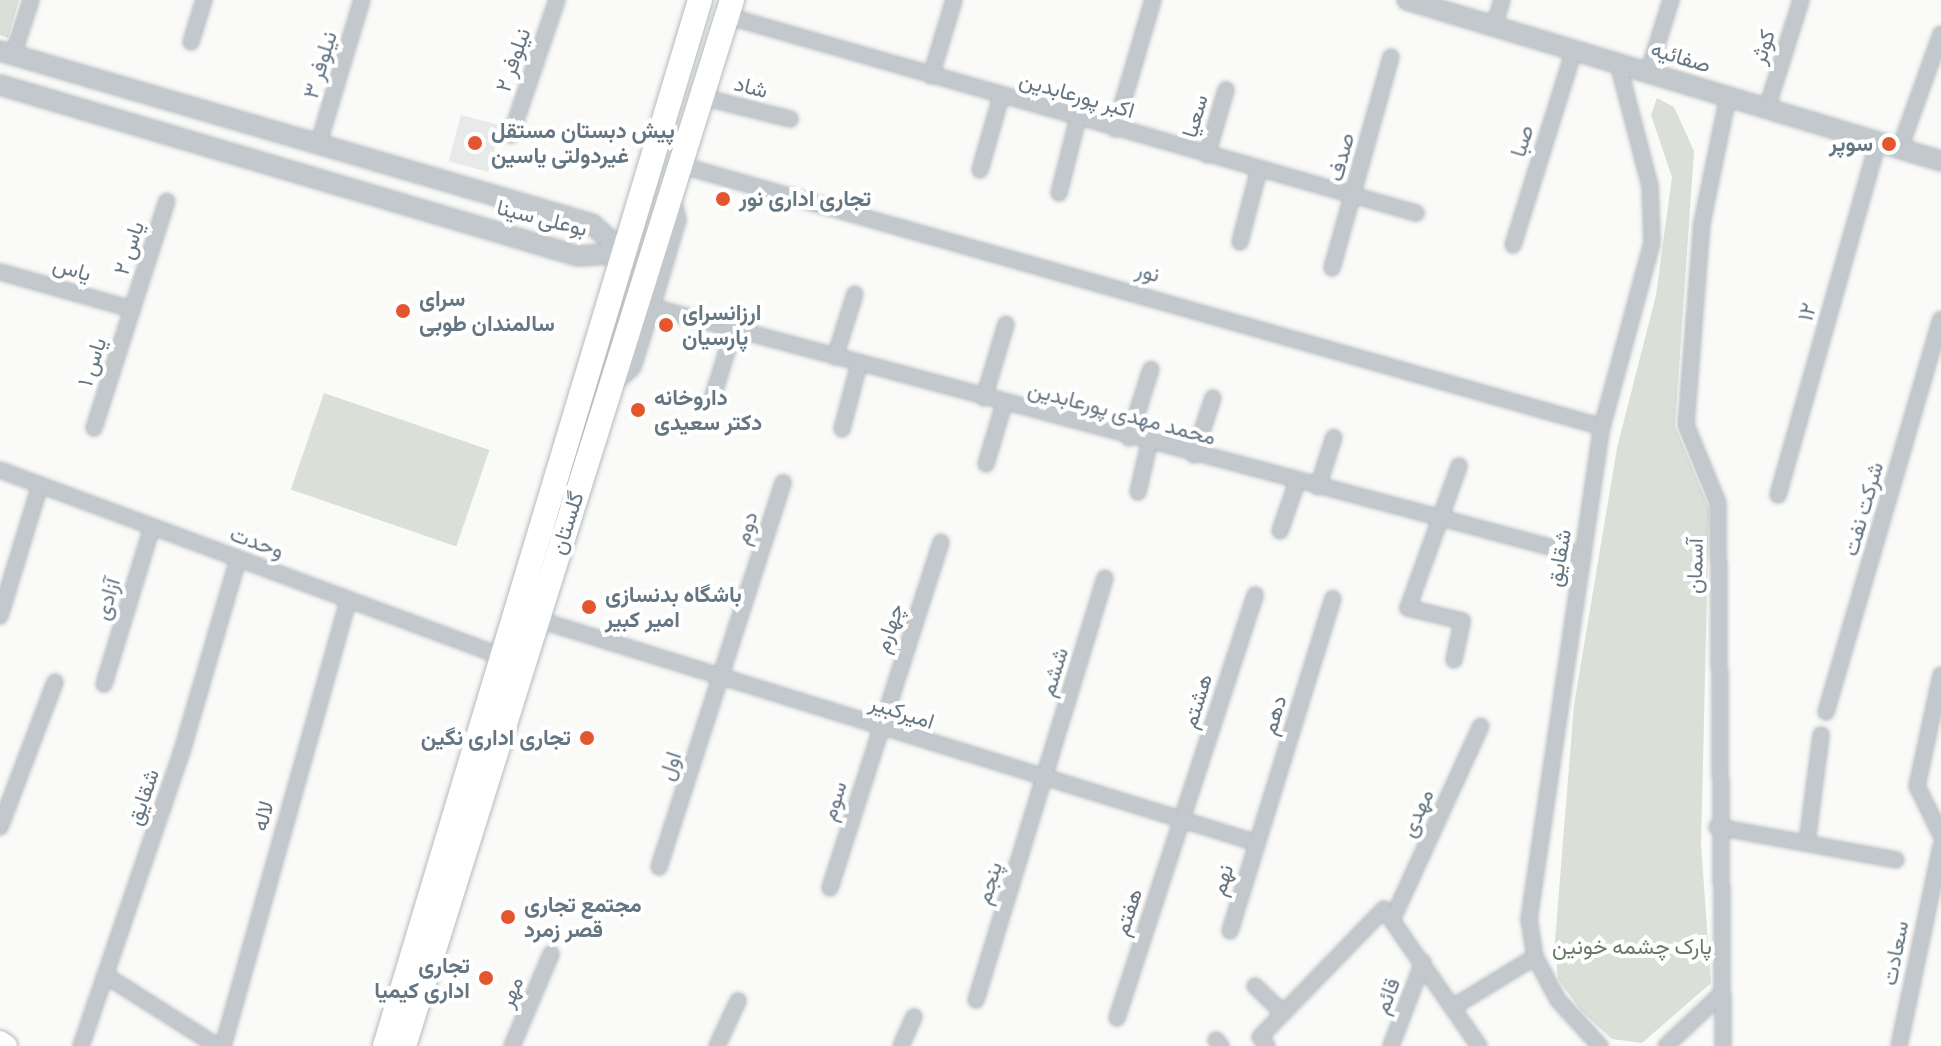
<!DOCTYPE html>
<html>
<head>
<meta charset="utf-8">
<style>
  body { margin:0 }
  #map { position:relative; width:1941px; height:1046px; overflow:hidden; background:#fafaf8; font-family:"Titillium Web",Vazirmatn,sans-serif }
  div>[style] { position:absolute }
  .built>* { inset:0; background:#e8e9e9; transform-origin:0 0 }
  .green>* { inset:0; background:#dadfd7; transform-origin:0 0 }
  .roads { filter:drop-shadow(0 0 2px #b3babf) drop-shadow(0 0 2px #b3babf) }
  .minor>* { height:14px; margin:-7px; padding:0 7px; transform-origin:7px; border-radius:7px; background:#c3c8cc }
  .tertiary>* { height:18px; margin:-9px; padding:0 9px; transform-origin:9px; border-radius:9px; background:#c3c8cc }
  .secondary>* { height:22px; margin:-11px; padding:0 11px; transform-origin:11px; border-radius:11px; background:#fff }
  .primary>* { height:24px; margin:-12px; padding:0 12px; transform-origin:12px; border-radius:12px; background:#fff }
  .dots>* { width:22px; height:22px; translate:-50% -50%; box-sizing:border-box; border:4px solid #fff; border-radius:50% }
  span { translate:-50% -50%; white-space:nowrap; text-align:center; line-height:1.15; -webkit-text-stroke:8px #fff; paint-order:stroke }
  .street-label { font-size:22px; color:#657683 }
  .poi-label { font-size:22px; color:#657683; font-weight:700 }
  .left { translate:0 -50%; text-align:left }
  .right { translate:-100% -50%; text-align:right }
  .park-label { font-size:22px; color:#687a64 }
</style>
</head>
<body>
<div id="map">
  <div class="built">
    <div style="left:461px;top:115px;width:41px;height:48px;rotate:15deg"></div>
  </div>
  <div class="green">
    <div style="clip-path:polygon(0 0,19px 0,8px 38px,0 35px)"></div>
    <div style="clip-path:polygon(1657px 98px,1674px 107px,1694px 151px,1675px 426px,1709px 508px,1701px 845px,1711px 983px,1642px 1043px,1612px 1039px,1581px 1011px,1558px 979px,1555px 941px,1574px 705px,1617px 448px,1656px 295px,1672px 177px,1651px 115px)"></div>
    <div style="left:324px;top:393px;width:175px;height:102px;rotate:19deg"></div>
  </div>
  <div class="roads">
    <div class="minor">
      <div style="left:727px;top:16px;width:717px;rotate:15.96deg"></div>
      <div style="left:1494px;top:26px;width:27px;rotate:-73deg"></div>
      <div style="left:191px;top:42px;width:44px;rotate:-72.8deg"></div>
      <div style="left:13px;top:55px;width:58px;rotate:-71.9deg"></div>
      <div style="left:1648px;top:73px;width:77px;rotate:-72.5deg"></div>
      <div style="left:931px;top:76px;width:79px;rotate:-73.2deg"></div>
      <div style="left:702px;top:97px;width:91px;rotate:14deg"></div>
      <div style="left:1767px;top:108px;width:113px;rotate:-72.5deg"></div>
      <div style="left:1115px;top:129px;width:134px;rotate:-73.6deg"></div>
      <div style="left:511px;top:135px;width:143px;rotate:-71.2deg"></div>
      <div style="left:319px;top:142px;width:148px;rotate:-73.2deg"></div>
      <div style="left:1900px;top:148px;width:121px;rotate:-70.2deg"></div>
      <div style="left:1207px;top:155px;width:68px;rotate:-73.7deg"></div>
      <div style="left:680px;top:165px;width:959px;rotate:15.86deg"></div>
      <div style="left:980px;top:170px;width:76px;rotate:-74deg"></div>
      <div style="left:1059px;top:193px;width:77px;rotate:-75.8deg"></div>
      <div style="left:1240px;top:242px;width:75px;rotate:-75.4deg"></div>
      <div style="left:1513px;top:245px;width:204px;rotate:-72.6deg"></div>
      <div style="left:1332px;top:268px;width:219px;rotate:-74.4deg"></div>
      <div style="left:0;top:272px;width:137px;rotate:15.7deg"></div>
      <div style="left:652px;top:307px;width:964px;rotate:14.97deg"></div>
      <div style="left:835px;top:357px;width:66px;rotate:-72.4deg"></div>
      <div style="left:616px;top:383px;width:23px;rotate:-43deg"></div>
      <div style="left:633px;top:367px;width:63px;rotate:-72.4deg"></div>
      <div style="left:652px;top:307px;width:91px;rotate:-73.4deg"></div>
      <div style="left:678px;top:220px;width:23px;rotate:-103deg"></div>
      <div style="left:713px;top:396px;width:70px;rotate:-72.6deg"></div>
      <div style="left:984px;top:398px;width:77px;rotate:-73.4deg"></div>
      <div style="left:94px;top:428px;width:238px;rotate:-72.2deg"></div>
      <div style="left:842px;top:429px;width:67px;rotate:-75.3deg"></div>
      <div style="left:1129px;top:438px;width:72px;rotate:-72.3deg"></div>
      <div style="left:1194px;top:455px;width:60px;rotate:-71.6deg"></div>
      <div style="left:986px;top:464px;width:63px;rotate:-73.3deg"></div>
      <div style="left:0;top:470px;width:531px;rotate:20.38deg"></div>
      <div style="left:1318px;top:487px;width:52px;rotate:-72.3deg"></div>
      <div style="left:1138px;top:492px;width:49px;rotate:-77.1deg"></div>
      <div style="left:1778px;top:495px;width:367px;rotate:-74.2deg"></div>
      <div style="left:1280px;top:531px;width:52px;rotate:-70.9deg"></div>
      <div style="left:0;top:616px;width:137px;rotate:-73deg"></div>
      <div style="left:536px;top:619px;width:755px;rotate:17.26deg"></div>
      <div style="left:1454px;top:660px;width:40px;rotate:-78deg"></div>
      <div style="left:1462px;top:621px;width:56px;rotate:-166.5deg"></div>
      <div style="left:1408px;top:608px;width:151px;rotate:-70.2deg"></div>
      <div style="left:1941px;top:675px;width:114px;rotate:102.2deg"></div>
      <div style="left:1917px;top:786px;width:55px;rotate:63.9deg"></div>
      <div style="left:104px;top:684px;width:164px;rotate:-73deg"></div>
      <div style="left:1826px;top:712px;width:409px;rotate:-73.7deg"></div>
      <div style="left:0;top:827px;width:155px;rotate:-69.2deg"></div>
      <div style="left:1717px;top:827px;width:182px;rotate:10.4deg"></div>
      <div style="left:1807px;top:842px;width:108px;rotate:-82.5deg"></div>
      <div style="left:659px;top:867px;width:404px;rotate:-72.1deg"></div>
      <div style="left:830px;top:888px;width:363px;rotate:-72.2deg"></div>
      <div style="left:1392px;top:920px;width:213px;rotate:-65.4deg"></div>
      <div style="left:1230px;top:931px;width:348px;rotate:-72.8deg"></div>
      <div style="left:105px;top:975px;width:133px;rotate:32.4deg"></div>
      <div style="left:1255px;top:986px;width:39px;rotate:44deg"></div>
      <div style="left:976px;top:1000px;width:441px;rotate:-73deg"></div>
      <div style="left:1453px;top:1007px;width:96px;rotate:-31.4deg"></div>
      <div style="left:1117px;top:1018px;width:445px;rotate:-71.9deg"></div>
      <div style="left:1216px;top:1040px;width:8px;rotate:50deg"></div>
      <div style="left:81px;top:1046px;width:312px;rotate:-71.1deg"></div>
      <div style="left:182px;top:751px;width:200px;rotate:-73.7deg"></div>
      <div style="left:223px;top:1046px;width:463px;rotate:-74.3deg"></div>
      <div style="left:512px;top:1046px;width:100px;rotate:-67deg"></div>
      <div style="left:717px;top:1046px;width:50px;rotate:-65deg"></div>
      <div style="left:901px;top:1046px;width:32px;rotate:-66deg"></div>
      <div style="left:1267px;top:1046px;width:11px;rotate:-128deg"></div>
      <div style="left:1260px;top:1037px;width:178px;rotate:-45.9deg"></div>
      <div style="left:1384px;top:909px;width:167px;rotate:55.3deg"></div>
      <div style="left:1391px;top:1046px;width:90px;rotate:-69.1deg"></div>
      <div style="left:1600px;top:1046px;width:62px;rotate:-132.4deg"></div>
      <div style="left:1558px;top:1000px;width:49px;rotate:-118.1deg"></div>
      <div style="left:1535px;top:957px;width:38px;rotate:-99deg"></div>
      <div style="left:1529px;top:919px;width:497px;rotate:-81.6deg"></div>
      <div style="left:1602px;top:427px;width:191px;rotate:-74.8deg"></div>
      <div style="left:1652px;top:243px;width:57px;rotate:-92deg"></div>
      <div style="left:1650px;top:186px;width:127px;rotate:-104.6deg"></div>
      <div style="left:1666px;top:1046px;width:73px;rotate:-43.3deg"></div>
      <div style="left:1723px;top:1046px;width:543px;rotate:-90.53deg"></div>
      <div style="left:1718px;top:503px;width:84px;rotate:-112.3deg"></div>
      <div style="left:1686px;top:425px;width:203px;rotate:-85.5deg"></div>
      <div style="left:1702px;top:223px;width:130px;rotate:-78.4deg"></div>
      <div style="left:1899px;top:1046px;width:204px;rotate:-78.1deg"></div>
    </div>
    <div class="tertiary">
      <div style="left:1407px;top:0;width:558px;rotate:16.78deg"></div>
      <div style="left:0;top:51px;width:617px;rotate:16.29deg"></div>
      <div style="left:592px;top:224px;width:43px;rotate:42.2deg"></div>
      <div style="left:0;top:85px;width:603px;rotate:16.48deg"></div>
      <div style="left:578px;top:256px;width:46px;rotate:-3.7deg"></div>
    </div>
    <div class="secondary">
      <div style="left:0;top:1042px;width:7px;rotate:34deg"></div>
    </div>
    <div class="primary">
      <div style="left:385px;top:1046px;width:1092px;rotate:-73.24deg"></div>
      <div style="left:404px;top:1046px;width:1096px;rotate:-72.59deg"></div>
    </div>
  </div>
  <div class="dots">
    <div style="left:475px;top:143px;background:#e4572e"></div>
    <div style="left:1889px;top:144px;background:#e4572e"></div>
    <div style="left:723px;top:199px;background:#e4572e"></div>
    <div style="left:403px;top:311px;background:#e4572e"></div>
    <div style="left:666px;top:325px;background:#e4572e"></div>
    <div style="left:638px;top:410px;background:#e4572e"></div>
    <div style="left:589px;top:607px;background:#e4572e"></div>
    <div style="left:587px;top:738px;background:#e4572e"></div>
    <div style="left:508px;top:917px;background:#e4572e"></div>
    <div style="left:486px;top:978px;background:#e4572e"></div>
  </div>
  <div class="street-label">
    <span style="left:1763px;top:47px;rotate:-72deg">کوثر</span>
    <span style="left:1681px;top:57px;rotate:17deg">صفائیه</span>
    <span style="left:513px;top:60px;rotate:-71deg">نیلوفر ۲</span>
    <span style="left:320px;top:65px;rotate:-73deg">نیلوفر ۳</span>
    <span style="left:751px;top:87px;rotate:14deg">شاد</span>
    <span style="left:1077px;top:95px;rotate:16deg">اکبر پورعابدین</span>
    <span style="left:1195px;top:116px;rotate:-74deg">سعیا</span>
    <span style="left:1522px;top:141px;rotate:-73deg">صبا</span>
    <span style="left:1341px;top:157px;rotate:-75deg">صدف</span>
    <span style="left:542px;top:218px;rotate:14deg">بوعلی سینا</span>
    <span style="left:129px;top:248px;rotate:-72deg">یاس ۲</span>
    <span style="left:72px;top:269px;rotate:16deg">یاس</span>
    <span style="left:1148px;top:272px;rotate:16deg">نور</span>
    <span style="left:1807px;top:312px;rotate:-74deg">۱۲</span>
    <span style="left:92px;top:362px;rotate:-72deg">یاس ۱</span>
    <span style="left:1122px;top:413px;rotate:15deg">محمد مهدی پورعابدین</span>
    <span style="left:1863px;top:509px;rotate:-74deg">شرکت نفت</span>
    <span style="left:567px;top:523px;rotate:-72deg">گلستان</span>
    <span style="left:746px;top:528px;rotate:-73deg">دوم</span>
    <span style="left:257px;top:542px;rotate:20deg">وحدت</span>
    <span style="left:1559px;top:558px;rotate:-80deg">شقایق</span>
    <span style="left:1695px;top:566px;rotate:-89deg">آسمان</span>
    <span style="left:107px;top:599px;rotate:-73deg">آزادی</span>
    <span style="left:889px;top:628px;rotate:-71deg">چهارم</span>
    <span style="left:1054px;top:672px;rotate:-73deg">ششم</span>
    <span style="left:1197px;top:701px;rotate:-72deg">هشتم</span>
    <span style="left:902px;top:712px;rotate:18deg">امیرکبیر</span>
    <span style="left:1274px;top:715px;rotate:-73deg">دهم</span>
    <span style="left:670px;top:766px;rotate:-72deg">اول</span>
    <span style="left:143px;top:797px;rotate:-71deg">شقایق</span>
    <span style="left:834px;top:801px;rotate:-73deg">سوم</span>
    <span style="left:1417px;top:813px;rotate:-65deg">مهدی</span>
    <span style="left:263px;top:816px;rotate:-74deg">لاله</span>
    <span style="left:1222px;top:880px;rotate:-73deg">نهم</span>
    <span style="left:989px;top:883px;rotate:-73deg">پنجم</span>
    <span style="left:1128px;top:912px;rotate:-72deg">هفتم</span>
    <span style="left:1895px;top:953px;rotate:-79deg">سعادت</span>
    <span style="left:511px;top:992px;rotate:-68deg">مهر</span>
    <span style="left:1387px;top:996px;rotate:-69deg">قائم</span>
  </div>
  <div class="poi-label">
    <span class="left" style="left:491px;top:143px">پیش دبستان مستقل<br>غیردولتی یاسین</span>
    <span class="right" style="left:1873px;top:144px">سوپر</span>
    <span class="left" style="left:739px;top:199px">تجاری اداری نور</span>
    <span class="left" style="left:419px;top:311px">سرای<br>سالمندان طوبی</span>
    <span class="left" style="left:682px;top:325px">ارزانسرای<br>پارسیان</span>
    <span class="left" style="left:654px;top:410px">داروخانه<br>دکتر سعیدی</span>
    <span class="left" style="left:605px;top:607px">باشگاه بدنسازی<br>امیر کبیر</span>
    <span class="right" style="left:571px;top:738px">تجاری اداری نگین</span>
    <span class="left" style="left:524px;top:917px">مجتمع تجاری<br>قصر زمرد</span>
    <span class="right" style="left:470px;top:978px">تجاری<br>اداری کیمیا</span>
  </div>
  <div class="park-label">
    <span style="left:1632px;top:947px">پارک چشمه خونین</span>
  </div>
</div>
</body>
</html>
